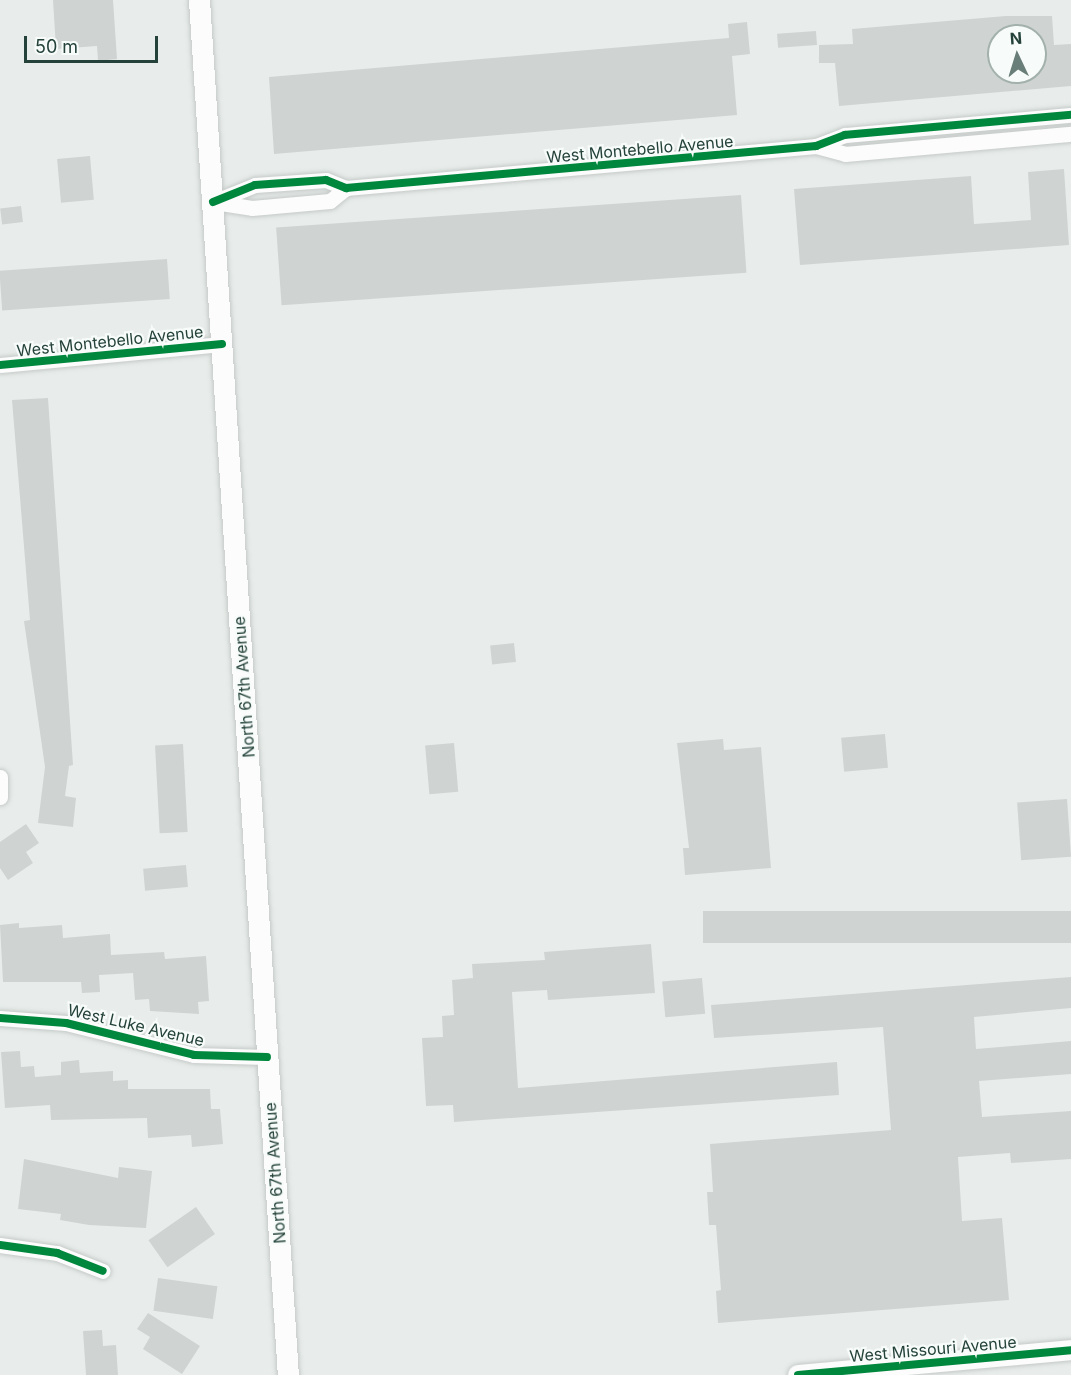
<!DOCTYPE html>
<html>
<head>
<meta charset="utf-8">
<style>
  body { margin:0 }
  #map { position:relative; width:1071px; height:1375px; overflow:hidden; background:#e8edeb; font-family:Inter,sans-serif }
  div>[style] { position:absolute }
  .building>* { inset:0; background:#cfd4d2; transform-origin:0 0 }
  .roads { filter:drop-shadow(0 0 2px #c5cac8) drop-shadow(0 0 2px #c5cac8) }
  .minor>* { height:15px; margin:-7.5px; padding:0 7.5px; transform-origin:7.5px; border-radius:7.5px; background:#fcfcfc }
  .tertiary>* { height:20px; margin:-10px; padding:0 10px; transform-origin:10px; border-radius:10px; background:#fcfcfc }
  .secondary>* { height:21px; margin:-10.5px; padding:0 10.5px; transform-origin:10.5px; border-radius:10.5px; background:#fcfcfc }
  .cycleway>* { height:8px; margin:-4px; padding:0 4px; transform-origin:4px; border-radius:4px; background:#00873e }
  span { translate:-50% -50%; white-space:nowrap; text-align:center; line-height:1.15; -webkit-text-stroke:4.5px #f7fbf9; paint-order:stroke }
  .street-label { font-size:16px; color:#24423a }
  .north { position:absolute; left:987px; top:24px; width:60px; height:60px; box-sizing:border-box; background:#f7fbf9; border:2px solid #a3b1ad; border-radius:50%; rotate:356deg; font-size:16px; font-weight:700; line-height:24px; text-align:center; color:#24423a }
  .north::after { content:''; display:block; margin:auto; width:21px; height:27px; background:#697e78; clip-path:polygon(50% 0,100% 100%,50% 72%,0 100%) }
  .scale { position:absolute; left:24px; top:36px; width:134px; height:27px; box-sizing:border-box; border:3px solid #24423a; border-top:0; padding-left:8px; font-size:18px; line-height:21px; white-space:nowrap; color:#24423a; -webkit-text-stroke:4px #f7fbf9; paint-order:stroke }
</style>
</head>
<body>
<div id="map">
  <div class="building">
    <div style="clip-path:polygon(53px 0,113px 0,117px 59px,98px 61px,97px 46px,56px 49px)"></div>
    <div style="clip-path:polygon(evenodd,1006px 16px,1052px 16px,1054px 45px,1071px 44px,1071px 86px,839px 106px,835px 63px,819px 63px,819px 45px,853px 44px,852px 29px,1006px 16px,999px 36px,1035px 36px,1035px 72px,999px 72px,999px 36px)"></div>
    <div style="clip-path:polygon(747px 22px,750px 54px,732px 56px,737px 115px,274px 154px,269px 77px,729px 38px,728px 24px)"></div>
    <div style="left:816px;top:31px;width:14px;height:39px;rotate:86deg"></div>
    <div style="left:90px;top:156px;width:44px;height:33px;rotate:85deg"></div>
    <div style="clip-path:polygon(1064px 169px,1069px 245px,800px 265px,794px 189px,971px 176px,974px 224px,1031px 220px,1028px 172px)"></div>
    <div style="left:741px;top:195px;width:78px;height:466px;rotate:86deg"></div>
    <div style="left:21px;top:206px;width:16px;height:21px;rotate:83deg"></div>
    <div style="left:167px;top:259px;width:40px;height:168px;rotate:86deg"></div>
    <div style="clip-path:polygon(48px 398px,73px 765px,69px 766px,65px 796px,76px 798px,73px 827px,38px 823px,45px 767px,24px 621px,30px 620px,12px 400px)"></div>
    <div style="left:514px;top:643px;width:19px;height:24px;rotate:84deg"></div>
    <div style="left:885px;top:734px;width:34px;height:44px;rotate:85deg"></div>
    <div style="clip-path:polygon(723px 739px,724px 750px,761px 747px,771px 868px,685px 875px,683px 848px,689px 848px,677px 743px)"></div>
    <div style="left:454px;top:743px;width:49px;height:29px;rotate:85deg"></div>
    <div style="left:183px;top:744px;width:88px;height:28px;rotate:87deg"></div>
    <div style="left:1067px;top:799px;width:58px;height:50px;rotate:86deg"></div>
    <div style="clip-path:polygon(26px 824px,39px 843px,26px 852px,33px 863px,8px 880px,0 868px,0 842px)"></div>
    <div style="left:186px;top:865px;width:22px;height:43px;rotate:85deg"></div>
    <div style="left:1071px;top:911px;width:32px;height:368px;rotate:90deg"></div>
    <div style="clip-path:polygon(19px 923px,19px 928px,62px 925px,63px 938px,110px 934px,111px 955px,164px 952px,165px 959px,206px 956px,209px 1001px,198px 1002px,199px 1014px,150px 1011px,149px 999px,135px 1000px,133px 973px,99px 975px,100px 992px,82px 993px,81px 982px,3px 982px,0 925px)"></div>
    <div style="clip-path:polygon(651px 944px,655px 993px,548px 1000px,547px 990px,512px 992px,518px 1088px,837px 1062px,839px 1095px,454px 1122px,453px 1105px,426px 1106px,422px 1038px,443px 1037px,442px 1016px,454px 1015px,452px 980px,473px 978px,472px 964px,545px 960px,544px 952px)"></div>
    <div style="clip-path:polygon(1071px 977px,1071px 1008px,974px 1017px,976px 1049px,1071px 1041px,1071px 1074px,979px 1081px,982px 1117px,1071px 1111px,1071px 1159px,1011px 1163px,1010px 1153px,958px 1157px,962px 1221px,1002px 1218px,1009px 1300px,718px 1323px,716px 1291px,721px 1290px,716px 1225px,709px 1225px,707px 1192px,713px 1192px,710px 1144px,891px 1130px,883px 1027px,714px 1038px,711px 1005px)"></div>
    <div style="left:702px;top:978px;width:36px;height:40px;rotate:85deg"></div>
    <div style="clip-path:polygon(20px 1051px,21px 1067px,34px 1066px,35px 1077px,61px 1075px,61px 1062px,79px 1060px,80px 1073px,113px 1071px,113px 1081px,128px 1080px,128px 1089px,210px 1089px,211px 1109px,220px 1109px,223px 1144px,192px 1147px,191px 1135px,148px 1138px,147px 1118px,51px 1120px,50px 1105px,5px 1108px,1px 1052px)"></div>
    <div style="clip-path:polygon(24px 1159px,118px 1178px,119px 1167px,152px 1171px,146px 1228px,89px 1225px,60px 1220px,61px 1214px,18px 1209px)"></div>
    <div style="left:196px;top:1207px;width:33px;height:58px;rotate:55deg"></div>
    <div style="left:158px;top:1278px;width:60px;height:33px;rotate:8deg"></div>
    <div style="clip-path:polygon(148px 1313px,200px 1346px,182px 1374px,143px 1349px,150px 1337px,137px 1329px)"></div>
    <div style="clip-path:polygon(102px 1330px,103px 1346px,116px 1345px,118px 1375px,86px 1375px,83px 1331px)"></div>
  </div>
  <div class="roads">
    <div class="minor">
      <div style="left:816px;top:146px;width:30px;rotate:15deg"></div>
      <div style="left:845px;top:154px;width:227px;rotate:-5.1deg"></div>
      <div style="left:213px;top:202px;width:45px;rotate:-22deg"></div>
      <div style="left:255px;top:185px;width:71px;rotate:-4deg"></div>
      <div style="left:326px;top:180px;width:22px;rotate:22deg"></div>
      <div style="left:346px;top:188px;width:472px;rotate:-5.1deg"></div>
      <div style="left:816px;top:146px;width:31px;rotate:-21deg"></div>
      <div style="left:845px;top:135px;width:227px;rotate:-5.1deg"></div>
      <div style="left:214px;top:202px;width:38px;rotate:9deg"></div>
      <div style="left:252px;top:208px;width:78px;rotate:-5.1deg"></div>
      <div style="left:330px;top:201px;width:21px;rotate:-39deg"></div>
      <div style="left:0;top:365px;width:223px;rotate:-5.4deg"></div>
      <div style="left:0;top:777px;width:20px;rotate:90deg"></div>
      <div style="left:0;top:1018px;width:66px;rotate:4.3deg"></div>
      <div style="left:66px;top:1023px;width:132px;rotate:14deg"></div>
      <div style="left:194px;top:1055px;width:73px;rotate:1.6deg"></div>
      <div style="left:0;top:1245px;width:58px;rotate:8deg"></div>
      <div style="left:57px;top:1253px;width:49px;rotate:21.4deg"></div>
    </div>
    <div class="tertiary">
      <div style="left:798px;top:1375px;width:274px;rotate:-5.2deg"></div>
    </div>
    <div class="secondary">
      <div style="left:199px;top:0;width:1378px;rotate:86.3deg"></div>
    </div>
  </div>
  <div class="cycleway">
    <div style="left:213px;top:202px;width:45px;rotate:-22deg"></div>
    <div style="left:255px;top:185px;width:71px;rotate:-4deg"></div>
    <div style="left:326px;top:180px;width:22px;rotate:22deg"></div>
    <div style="left:346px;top:188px;width:472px;rotate:-5.1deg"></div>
    <div style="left:816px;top:146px;width:31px;rotate:-21deg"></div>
    <div style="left:845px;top:135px;width:227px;rotate:-5.1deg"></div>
    <div style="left:0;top:365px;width:223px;rotate:-5.4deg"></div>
    <div style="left:0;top:1018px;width:66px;rotate:4.3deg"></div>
    <div style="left:66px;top:1023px;width:132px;rotate:14deg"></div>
    <div style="left:194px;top:1055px;width:73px;rotate:1.6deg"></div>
    <div style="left:0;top:1245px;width:58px;rotate:8deg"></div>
    <div style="left:57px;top:1253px;width:49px;rotate:21.4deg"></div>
    <div style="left:798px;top:1375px;width:274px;rotate:-5.2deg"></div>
  </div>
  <div class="street-label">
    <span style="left:640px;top:149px;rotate:-5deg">West Montebello Avenue</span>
    <span style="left:110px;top:341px;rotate:-6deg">West Montebello Avenue</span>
    <span style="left:244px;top:687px;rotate:-94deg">North 67th Avenue</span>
    <span style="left:136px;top:1025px;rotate:13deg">West Luke Avenue</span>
    <span style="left:275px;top:1173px;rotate:-94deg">North 67th Avenue</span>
    <span style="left:933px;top:1349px;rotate:-5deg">West Missouri Avenue</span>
  </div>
  <div class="north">N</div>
  <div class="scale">50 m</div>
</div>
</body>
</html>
